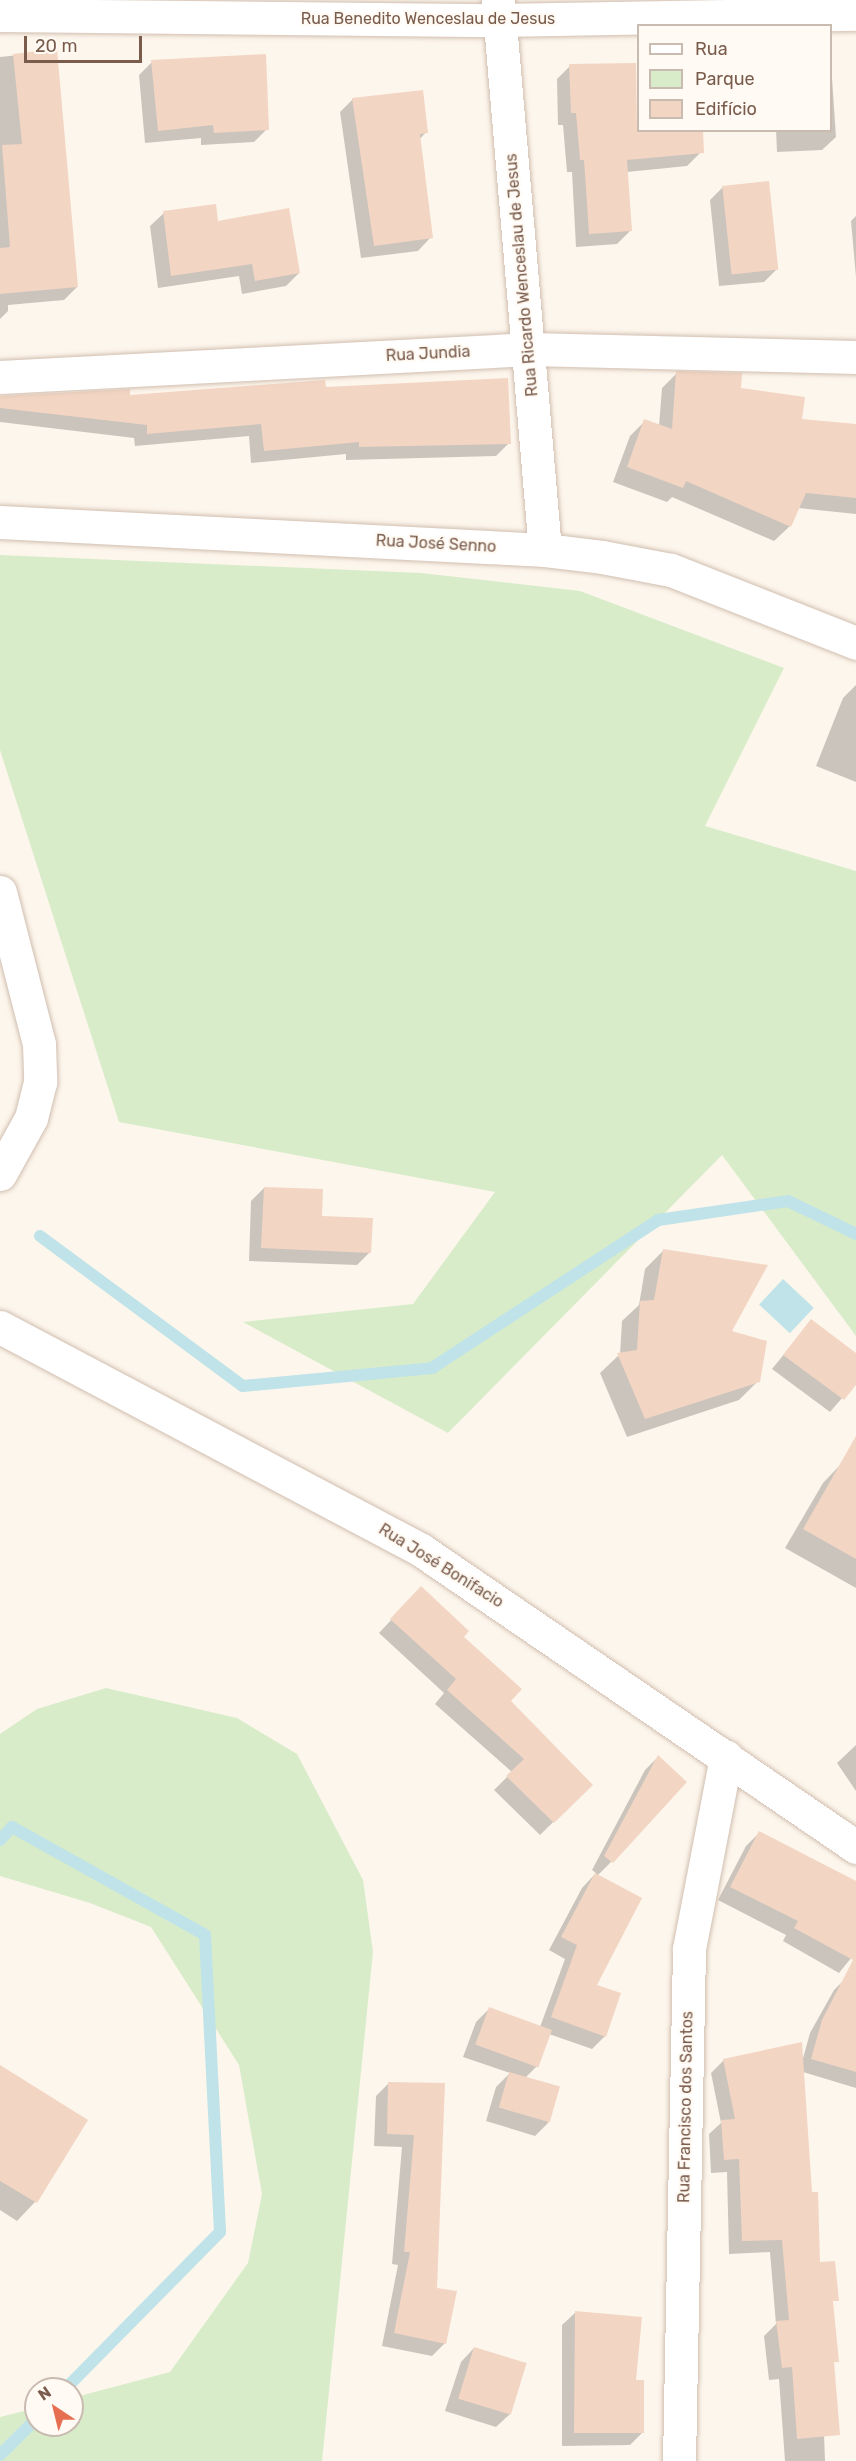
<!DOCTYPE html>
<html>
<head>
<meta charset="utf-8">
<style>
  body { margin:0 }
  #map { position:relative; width:856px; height:2461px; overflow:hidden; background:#fdf6ec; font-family:Rubik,sans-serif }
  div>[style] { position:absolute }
  .green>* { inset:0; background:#d8ecc9 }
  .water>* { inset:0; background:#bfe3e8; transform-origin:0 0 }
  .shadow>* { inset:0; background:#0003 }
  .stream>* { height:12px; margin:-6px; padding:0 6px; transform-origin:6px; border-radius:6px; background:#bfe3e8 }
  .building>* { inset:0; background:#f3d5c3; transform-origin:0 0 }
  .roads { filter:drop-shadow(0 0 2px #d1beb0) drop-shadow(0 0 2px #d1beb0) }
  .minor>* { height:33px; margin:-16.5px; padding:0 16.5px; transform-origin:16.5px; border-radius:16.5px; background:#fff }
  span { translate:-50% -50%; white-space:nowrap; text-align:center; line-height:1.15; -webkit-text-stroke:4.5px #fffaf3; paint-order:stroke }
  .street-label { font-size:16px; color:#7a5c4d }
  .legend { position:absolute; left:637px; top:24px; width:195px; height:108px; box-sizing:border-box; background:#fffaf3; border:2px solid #cabbb1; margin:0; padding:8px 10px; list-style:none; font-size:18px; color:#7a5c4d }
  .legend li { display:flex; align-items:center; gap:12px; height:30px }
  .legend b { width:30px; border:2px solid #cabbb1 }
  .north { position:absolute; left:24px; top:2377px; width:60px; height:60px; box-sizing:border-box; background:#fffaf3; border:2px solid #cabbb1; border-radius:50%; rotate:325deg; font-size:16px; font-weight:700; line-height:24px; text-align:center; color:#7a5c4d }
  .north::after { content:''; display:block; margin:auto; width:21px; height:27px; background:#e76f51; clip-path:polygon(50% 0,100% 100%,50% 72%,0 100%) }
  .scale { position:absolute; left:24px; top:36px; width:118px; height:27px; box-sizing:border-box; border:3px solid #7a5c4d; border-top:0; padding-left:8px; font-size:18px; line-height:21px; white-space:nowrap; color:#7a5c4d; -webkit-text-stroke:4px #fffaf3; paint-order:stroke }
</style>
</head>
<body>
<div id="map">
  <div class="green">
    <div style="clip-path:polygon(0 555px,421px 573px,580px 591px,784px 668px,705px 826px,856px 871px,856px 1336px,722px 1155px,448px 1433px,243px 1322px,413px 1304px,495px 1192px,119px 1122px,0 750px)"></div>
    <div style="clip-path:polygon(106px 1688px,237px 1718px,297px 1754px,363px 1880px,373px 1952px,322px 2461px,0 2461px,0 2417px,36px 2408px,36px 2425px,72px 2425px,72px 2398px,170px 2372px,248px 2263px,262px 2194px,239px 2065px,151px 1927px,90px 1903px,0 1876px,0 1734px,37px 1709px)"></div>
  </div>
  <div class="water">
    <div style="left:783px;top:1279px;width:42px;height:35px;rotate:43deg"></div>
  </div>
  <div class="shadow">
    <div style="clip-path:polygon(830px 48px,836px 137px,822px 150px,777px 152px,776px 130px,830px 130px)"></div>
    <div style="clip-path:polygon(56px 51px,77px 287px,64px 300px,8px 305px,8px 311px,0 319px,0 57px)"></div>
    <div style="clip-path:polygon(152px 62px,267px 129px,254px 142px,201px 145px,201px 138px,145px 143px,139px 75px)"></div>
    <div style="clip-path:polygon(570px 66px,638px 130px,700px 153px,687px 166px,627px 172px,630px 231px,617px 244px,576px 247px,572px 172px,567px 172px,563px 125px,558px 125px,557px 79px)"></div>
    <div style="clip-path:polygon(353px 99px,426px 132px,419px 140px,431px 237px,418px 251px,361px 258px,340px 112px)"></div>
    <div style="clip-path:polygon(723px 187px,777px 269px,764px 282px,719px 286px,710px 200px)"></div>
    <div style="clip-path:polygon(164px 213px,217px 223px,299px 273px,286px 286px,242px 294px,239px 276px,158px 288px,150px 226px)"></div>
    <div style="clip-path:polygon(856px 216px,856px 277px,851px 221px)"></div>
    <div style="clip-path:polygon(677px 373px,740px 390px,800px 420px,856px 425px,856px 514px,798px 508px,790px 526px,774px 541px,672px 497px,667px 502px,613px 482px,630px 436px,645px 421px,659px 426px,662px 388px)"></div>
    <div style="clip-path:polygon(324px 388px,509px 443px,496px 456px,346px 460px,346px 454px,251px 463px,249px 436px,135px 446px,134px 438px,0 422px,0 396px,128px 397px)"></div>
    <div style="clip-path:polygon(856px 685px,856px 782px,816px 766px,843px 698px)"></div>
    <div style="clip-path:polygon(264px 1188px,370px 1252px,357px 1265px,249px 1261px,251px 1201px)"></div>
    <div style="clip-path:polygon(664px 1250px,729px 1332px,758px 1381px,739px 1400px,627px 1437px,600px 1373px,620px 1354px,622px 1321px,639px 1305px,645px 1269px)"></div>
    <div style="clip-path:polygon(811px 1321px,856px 1355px,856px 1382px,830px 1412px,772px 1369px)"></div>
    <div style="clip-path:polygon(841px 1464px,856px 1473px,856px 1588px,785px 1548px,823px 1483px)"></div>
    <div style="clip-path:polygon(408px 1602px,461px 1637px,509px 1701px,591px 1785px,540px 1835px,494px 1790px,512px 1772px,435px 1704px,444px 1693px,379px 1633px)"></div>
    <div style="clip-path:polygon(856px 1745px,856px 1791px,837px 1763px)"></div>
    <div style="clip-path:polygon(658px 1757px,611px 1862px,597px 1876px,595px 1986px,605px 2036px,592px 2049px,549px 2034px,538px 2065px,525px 2078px,559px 2088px,548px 2123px,535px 2136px,486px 2121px,496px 2087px,510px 2073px,463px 2057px,476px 2022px,489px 2009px,540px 2027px,565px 1959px,549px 1950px,582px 1888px,596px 1873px,592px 1870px,645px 1770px)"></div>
    <div style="clip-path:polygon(759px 1833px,856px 1883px,856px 1952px,839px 1973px,783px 1941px,786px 1935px,718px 1900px,746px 1846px)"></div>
    <div style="clip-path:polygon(846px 1978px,856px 1983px,856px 2088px,803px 2072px,820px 2324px,825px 2461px,785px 2461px,779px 2379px,769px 2380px,764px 2336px,776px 2324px,770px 2252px,729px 2254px,727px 2172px,711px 2173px,709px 2134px,721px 2123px,711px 2073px,724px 2060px,802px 2062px,810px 2033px,834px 1990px)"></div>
    <div style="clip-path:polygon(0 2081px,86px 2120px,35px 2202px,17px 2221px,0 2210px)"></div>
    <div style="clip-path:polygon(389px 2083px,444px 2085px,435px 2289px,445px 2343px,432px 2356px,382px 2346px,398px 2265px,392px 2264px,402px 2147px,374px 2146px,376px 2096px)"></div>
    <div style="clip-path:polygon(576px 2312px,635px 2382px,643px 2432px,630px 2445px,562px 2446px,562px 2325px)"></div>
    <div style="clip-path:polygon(474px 2348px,510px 2414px,496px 2427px,445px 2411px,461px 2362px)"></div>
  </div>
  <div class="stream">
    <div style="left:40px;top:1236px;width:252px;rotate:36.5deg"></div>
    <div style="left:243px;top:1386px;width:190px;rotate:-5.4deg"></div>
    <div style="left:432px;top:1368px;width:270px;rotate:-33.2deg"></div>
    <div style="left:658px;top:1220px;width:131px;rotate:-8.3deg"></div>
    <div style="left:788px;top:1201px;width:76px;rotate:25.9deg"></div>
    <div style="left:0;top:1840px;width:18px;rotate:-47deg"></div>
    <div style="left:12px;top:1827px;width:221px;rotate:29.2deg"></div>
    <div style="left:205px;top:1935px;width:297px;rotate:87.1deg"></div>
    <div style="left:220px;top:2232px;width:221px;rotate:134.6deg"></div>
    <div style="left:0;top:2455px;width:51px;rotate:-45deg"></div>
  </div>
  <div class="building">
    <div style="clip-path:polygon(57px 49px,78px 287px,0 294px,0 248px,10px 247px,2px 145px,22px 144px,13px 54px)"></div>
    <div style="clip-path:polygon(266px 54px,269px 130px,214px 133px,213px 125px,158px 131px,151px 60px)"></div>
    <div style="clip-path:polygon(636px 63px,637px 130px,703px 130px,704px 153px,627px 160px,632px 231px,589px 234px,584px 160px,580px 160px,576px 113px,571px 113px,569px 64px)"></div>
    <div style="clip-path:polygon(423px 90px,428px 133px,420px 134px,433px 238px,374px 246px,352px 98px)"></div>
    <div style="left:769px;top:181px;width:89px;height:47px;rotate:84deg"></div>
    <div style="clip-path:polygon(216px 204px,218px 221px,289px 208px,300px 273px,255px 281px,252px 264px,171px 276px,163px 211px)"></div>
    <div style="clip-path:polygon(676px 371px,742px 373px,741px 388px,805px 397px,802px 419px,856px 424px,856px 498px,806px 493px,791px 527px,686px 481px,683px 488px,627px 467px,644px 419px,672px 429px)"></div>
    <div style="clip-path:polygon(508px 378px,511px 444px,359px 447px,359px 442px,264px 451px,261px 424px,147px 434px,147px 425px,0 408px,0 396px,130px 389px,130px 395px,325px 380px,326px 387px)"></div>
    <div style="clip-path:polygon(264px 1187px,323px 1189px,322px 1216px,373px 1218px,371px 1253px,261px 1248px)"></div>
    <div style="clip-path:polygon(663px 1249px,768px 1265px,732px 1331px,767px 1341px,760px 1382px,645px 1419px,617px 1353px,637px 1350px,640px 1301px,654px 1300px)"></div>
    <div style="clip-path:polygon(811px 1319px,856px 1353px,856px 1385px,844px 1400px,783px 1355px)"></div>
    <div style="clip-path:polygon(856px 1436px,856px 1559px,803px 1529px)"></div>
    <div style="clip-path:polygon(421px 1586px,469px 1631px,464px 1637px,522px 1689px,511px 1701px,593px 1785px,554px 1823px,506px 1776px,524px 1759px,447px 1690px,456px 1679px,390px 1619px)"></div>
    <div style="clip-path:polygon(658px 1755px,687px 1782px,613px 1863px,604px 1856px)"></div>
    <div style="clip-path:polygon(759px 1831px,856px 1881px,856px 2072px,811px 2059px,822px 2020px,853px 1960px,794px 1928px,798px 1921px,730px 1887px)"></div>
    <div style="clip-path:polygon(595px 1873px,642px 1898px,597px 1985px,621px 1993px,606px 2037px,551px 2017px,577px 1945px,561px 1937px)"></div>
    <div style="left:489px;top:2007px;width:67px;height:40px;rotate:20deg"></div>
    <div style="clip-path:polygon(802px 2042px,812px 2192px,818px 2192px,820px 2262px,835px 2261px,839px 2301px,833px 2301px,839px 2362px,834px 2362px,840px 2435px,797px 2439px,792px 2367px,782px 2368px,776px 2321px,789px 2320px,782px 2240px,742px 2241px,739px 2159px,724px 2160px,721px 2120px,735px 2119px,723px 2059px)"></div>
    <div style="clip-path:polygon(0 2065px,88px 2120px,37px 2203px,0 2181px)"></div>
    <div style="left:509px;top:2072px;width:53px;height:37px;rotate:16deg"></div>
    <div style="clip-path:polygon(388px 2082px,445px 2083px,437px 2288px,457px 2291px,446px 2344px,394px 2333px,410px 2252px,404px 2252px,414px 2135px,387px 2134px)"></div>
    <div style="clip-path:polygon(575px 2311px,642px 2317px,636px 2380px,644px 2380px,644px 2433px,574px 2433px)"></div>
    <div style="left:474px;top:2347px;width:55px;height:54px;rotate:17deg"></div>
  </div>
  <div class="roads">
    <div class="minor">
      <div style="left:498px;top:0;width:552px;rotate:85.12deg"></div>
      <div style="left:0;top:15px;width:498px;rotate:0.6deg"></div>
      <div style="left:498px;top:20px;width:358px;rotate:-1deg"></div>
      <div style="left:0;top:377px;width:531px;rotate:-3.02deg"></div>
      <div style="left:530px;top:349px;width:326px;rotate:1.4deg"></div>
      <div style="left:0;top:522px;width:546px;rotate:2.94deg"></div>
      <div style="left:545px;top:550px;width:57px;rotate:7deg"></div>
      <div style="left:602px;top:557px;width:70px;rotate:10.7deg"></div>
      <div style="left:671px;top:570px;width:199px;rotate:21.5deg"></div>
      <div style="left:0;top:892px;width:157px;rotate:75.6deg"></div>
      <div style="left:39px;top:1044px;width:38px;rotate:88deg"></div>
      <div style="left:40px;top:1082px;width:37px;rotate:104deg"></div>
      <div style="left:31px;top:1118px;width:64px;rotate:119deg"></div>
      <div style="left:0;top:1327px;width:476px;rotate:27.9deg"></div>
      <div style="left:421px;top:1550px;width:527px;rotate:34.32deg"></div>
      <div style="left:679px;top:2461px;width:512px;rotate:-88.88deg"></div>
      <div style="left:689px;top:1949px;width:196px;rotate:-79.1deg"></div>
    </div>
  </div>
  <div class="street-label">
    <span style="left:428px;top:19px">Rua Benedito Wenceslau de Jesus</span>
    <span style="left:522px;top:275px;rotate:-95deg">Rua Ricardo Wenceslau de Jesus</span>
    <span style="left:428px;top:354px;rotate:-3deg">Rua Jundia</span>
    <span style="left:436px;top:544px;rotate:3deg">Rua José Senno</span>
    <span style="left:441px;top:1566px;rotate:32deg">Rua José Bonifacio</span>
    <span style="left:686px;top:2107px;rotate:-89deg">Rua Francisco dos Santos</span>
  </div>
  <ul class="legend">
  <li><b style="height:8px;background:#fff"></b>Rua</li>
  <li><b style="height:16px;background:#d8ecc9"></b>Parque</li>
  <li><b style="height:16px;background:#f3d5c3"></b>Edifício</li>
  </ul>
  <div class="north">N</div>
  <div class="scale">20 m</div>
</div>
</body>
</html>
